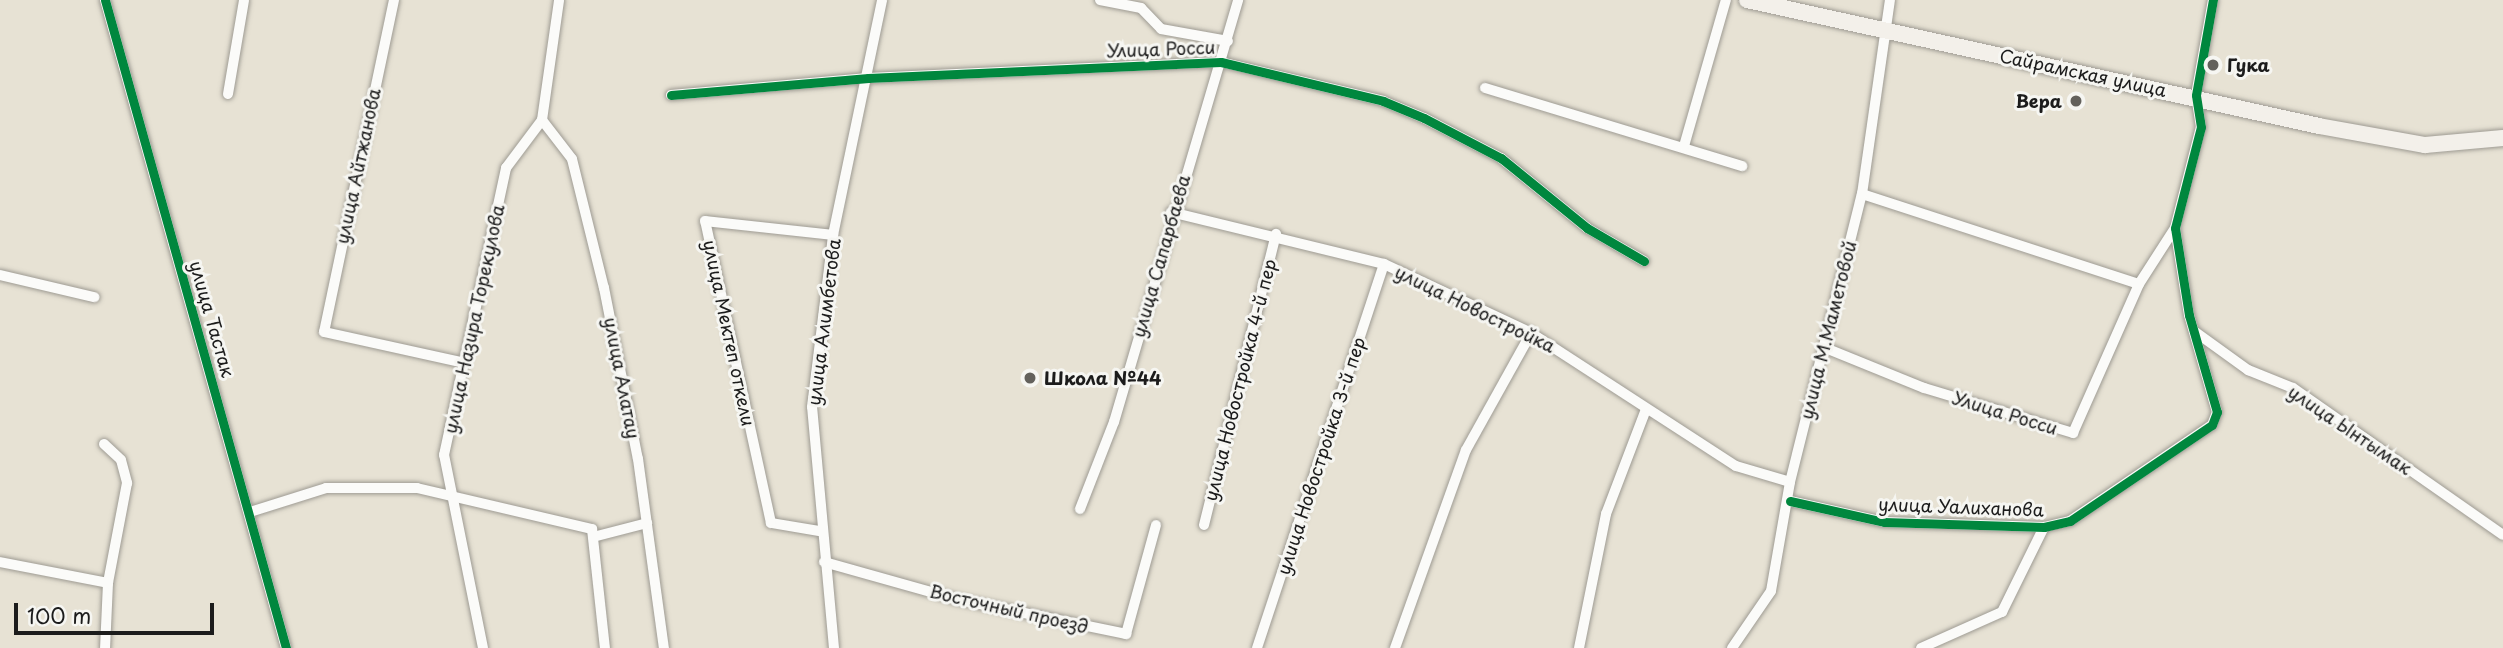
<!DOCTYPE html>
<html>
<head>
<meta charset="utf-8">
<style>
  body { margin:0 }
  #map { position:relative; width:2503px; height:648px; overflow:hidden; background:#e7e2d4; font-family:"Playpen Sans",sans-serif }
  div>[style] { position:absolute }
  .roads { filter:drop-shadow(0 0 2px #9e9b93) drop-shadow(0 0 2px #9e9b93) }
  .street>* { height:10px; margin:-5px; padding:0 5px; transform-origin:5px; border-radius:5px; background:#fbfbf9 }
  .secondary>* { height:16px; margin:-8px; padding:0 8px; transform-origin:8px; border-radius:8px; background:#f3f0ea }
  .cycleway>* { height:9px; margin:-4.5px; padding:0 4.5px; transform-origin:4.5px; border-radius:4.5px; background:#00873e }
  .dots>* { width:19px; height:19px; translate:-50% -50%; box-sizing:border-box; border:4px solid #f6f6f2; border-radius:50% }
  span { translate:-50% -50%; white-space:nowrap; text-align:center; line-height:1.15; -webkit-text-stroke:6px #f6f6f2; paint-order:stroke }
  .street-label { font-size:18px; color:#1c1c1c }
  .poi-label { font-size:18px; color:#1c1c1c; font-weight:700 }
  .left { translate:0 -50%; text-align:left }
  .right { translate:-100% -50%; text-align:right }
  .scale { position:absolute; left:14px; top:603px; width:200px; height:32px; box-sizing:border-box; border:4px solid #1c1c1c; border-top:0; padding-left:9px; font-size:21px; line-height:24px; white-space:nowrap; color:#1c1c1c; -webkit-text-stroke:5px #f6f6f2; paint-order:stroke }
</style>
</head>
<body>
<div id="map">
  <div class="roads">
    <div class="street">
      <div style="left:105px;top:0;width:673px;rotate:74.39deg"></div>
      <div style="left:394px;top:0;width:339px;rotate:101.9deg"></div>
      <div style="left:324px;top:332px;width:144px;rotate:12.4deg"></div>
      <div style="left:1100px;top:0;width:42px;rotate:11deg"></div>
      <div style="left:1141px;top:8px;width:29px;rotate:46deg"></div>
      <div style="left:1161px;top:29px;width:68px;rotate:10.2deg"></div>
      <div style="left:1485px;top:88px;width:269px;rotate:16.9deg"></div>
      <div style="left:228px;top:94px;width:95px;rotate:-80.3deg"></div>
      <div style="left:671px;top:95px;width:198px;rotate:-4.9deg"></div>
      <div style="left:868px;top:78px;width:353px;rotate:-2.6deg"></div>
      <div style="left:1221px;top:62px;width:167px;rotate:13.5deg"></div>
      <div style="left:1383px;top:101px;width:44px;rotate:22.5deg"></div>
      <div style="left:1424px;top:118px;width:87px;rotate:27.5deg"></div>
      <div style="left:1501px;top:158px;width:111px;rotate:39.1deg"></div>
      <div style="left:1587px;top:228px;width:66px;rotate:30.1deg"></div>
      <div style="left:542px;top:120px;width:49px;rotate:52.4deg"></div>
      <div style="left:572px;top:159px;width:133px;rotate:76.1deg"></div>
      <div style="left:604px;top:288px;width:174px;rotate:78.8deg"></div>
      <div style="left:638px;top:459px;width:191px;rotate:82.2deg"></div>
      <div style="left:1684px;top:146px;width:152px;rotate:-74deg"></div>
      <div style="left:1862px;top:194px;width:291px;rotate:18deg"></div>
      <div style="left:2139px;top:284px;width:67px;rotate:-57.3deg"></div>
      <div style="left:1171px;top:212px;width:219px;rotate:13.7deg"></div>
      <div style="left:1384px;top:264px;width:162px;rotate:25.1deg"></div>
      <div style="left:1531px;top:333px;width:244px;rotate:33deg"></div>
      <div style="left:1736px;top:466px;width:56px;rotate:16.5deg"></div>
      <div style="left:0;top:275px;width:97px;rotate:13.2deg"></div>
      <div style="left:2194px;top:331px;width:67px;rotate:35.8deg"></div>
      <div style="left:2248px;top:370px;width:48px;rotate:21.8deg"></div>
      <div style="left:2293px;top:388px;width:256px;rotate:35deg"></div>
      <div style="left:1823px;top:347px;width:109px;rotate:22.1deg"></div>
      <div style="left:1924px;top:388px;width:156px;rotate:16.8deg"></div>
      <div style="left:2073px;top:433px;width:163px;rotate:-66.1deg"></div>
      <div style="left:104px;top:444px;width:23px;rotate:43deg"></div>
      <div style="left:121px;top:460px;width:24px;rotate:75deg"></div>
      <div style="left:127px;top:483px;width:102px;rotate:100.8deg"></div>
      <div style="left:108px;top:583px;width:65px;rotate:92.6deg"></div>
      <div style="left:1790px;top:501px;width:96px;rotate:12.6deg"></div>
      <div style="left:1884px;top:522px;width:160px;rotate:1.8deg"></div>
      <div style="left:2044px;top:527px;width:27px;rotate:-13deg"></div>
      <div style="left:2070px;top:521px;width:171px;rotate:-34.1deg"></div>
      <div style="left:2212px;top:425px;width:14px;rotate:-69deg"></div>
      <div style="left:2217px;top:412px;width:101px;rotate:-106.1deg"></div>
      <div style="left:2189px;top:315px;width:88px;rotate:-99.1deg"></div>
      <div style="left:2175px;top:228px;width:104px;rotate:-75.6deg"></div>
      <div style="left:2201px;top:127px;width:32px;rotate:-99deg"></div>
      <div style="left:2196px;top:95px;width:97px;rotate:-79.9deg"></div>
      <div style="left:1080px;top:509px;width:93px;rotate:-68.7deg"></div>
      <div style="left:1114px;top:422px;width:440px;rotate:-73.6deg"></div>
      <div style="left:250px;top:512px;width:80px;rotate:-17.5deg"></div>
      <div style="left:326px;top:488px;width:91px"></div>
      <div style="left:417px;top:488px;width:180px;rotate:13.2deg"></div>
      <div style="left:592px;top:529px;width:120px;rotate:83.8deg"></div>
      <div style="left:1204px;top:525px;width:300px;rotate:-76.1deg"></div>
      <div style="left:819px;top:531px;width:49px;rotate:-170.5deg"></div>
      <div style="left:771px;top:523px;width:309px;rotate:-102.3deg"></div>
      <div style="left:705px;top:221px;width:129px;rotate:6.2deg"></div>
      <div style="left:593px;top:537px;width:56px;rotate:-14.5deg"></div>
      <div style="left:0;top:562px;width:110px;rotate:11deg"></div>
      <div style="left:824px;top:562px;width:137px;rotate:15.7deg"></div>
      <div style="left:956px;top:599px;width:174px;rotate:11.6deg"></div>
      <div style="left:1126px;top:634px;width:113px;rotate:-74.6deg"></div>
      <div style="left:483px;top:648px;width:197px;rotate:-101.4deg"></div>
      <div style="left:444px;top:455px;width:294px;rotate:-77.8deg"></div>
      <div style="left:506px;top:168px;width:60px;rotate:-53.1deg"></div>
      <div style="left:542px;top:120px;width:121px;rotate:-81.9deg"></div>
      <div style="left:834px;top:648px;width:242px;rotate:-95.2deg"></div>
      <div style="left:812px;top:407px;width:173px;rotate:-83deg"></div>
      <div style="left:833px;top:235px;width:240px;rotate:-78.2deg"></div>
      <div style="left:1257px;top:648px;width:404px;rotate:-71.7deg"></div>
      <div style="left:1395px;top:648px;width:210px;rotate:-70.3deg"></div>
      <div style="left:1466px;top:450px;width:134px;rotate:-60.9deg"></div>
      <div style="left:1579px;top:648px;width:137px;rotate:-78.6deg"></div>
      <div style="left:1606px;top:514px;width:112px;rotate:-69.1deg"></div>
      <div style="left:1732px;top:648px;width:69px;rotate:-55.6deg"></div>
      <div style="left:1771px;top:591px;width:111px;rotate:-80.1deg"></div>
      <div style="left:1790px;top:482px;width:297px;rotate:-76deg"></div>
      <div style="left:1862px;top:194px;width:196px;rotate:-81.8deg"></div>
      <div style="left:1921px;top:648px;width:89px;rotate:-24deg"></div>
      <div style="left:2002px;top:612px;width:95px;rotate:-63.7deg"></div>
    </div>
    <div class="secondary">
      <div style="left:1747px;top:0;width:586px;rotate:12.42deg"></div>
      <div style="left:2319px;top:126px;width:108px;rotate:10.2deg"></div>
      <div style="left:2425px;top:145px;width:78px;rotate:-5.1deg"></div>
    </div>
  </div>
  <div class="cycleway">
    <div style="left:105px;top:0;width:673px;rotate:74.39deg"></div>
    <div style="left:671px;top:95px;width:198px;rotate:-4.9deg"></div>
    <div style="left:868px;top:78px;width:353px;rotate:-2.6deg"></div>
    <div style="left:1221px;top:62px;width:167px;rotate:13.5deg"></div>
    <div style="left:1383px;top:101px;width:44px;rotate:22.5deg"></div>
    <div style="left:1424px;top:118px;width:87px;rotate:27.5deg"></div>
    <div style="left:1501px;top:158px;width:111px;rotate:39.1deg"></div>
    <div style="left:1587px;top:228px;width:66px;rotate:30.1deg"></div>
    <div style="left:1790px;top:501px;width:96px;rotate:12.6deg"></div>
    <div style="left:1884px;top:522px;width:160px;rotate:1.8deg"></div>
    <div style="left:2044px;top:527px;width:27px;rotate:-13deg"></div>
    <div style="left:2070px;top:521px;width:171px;rotate:-34.1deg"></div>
    <div style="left:2212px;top:425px;width:14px;rotate:-69deg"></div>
    <div style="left:2217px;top:412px;width:101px;rotate:-106.1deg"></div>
    <div style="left:2189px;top:315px;width:88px;rotate:-99.1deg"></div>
    <div style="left:2175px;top:228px;width:104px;rotate:-75.6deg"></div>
    <div style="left:2201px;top:127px;width:32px;rotate:-99deg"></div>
    <div style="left:2196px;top:95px;width:97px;rotate:-79.9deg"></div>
  </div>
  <div class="dots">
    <div style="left:2213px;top:65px;background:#63615c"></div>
    <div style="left:2076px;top:101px;background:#63615c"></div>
    <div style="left:1030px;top:378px;background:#63615c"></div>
  </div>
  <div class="street-label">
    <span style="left:1161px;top:49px;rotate:-2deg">Улица Росси</span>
    <span style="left:2083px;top:73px;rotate:12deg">Сайрамская улица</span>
    <span style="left:358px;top:166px;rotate:-78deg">улица Айтжанова</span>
    <span style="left:1161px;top:256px;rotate:-74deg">улица Сапарбаева</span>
    <span style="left:1475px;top:309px;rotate:26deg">улица Новостройка</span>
    <span style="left:212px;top:319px;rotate:74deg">улица Тастак</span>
    <span style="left:474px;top:319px;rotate:-78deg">улица Назира Торекулова</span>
    <span style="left:824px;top:322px;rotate:-83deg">улица Алимбетова</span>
    <span style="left:1828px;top:330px;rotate:-76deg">улица М.Маметовой</span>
    <span style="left:729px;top:333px;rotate:78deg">улица Мектеп откели</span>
    <span style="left:622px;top:378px;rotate:79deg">улица Алатау</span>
    <span style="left:1240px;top:380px;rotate:-76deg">улица Новостройка 4-й пер</span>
    <span style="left:2005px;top:413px;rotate:17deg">Улица Росси</span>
    <span style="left:2350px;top:430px;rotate:34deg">улица Ынтымак</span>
    <span style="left:1321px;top:456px;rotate:-72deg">улица Новостройка 3-й пер</span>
    <span style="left:1961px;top:507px;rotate:2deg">улица Уалиханова</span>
    <span style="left:1009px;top:609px;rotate:13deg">Восточный проезд</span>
  </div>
  <div class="poi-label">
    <span class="left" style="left:2227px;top:65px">Гука</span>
    <span class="right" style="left:2062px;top:101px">Вера</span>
    <span class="left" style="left:1044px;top:378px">Школа №44</span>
  </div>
  <div class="scale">100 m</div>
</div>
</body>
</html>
